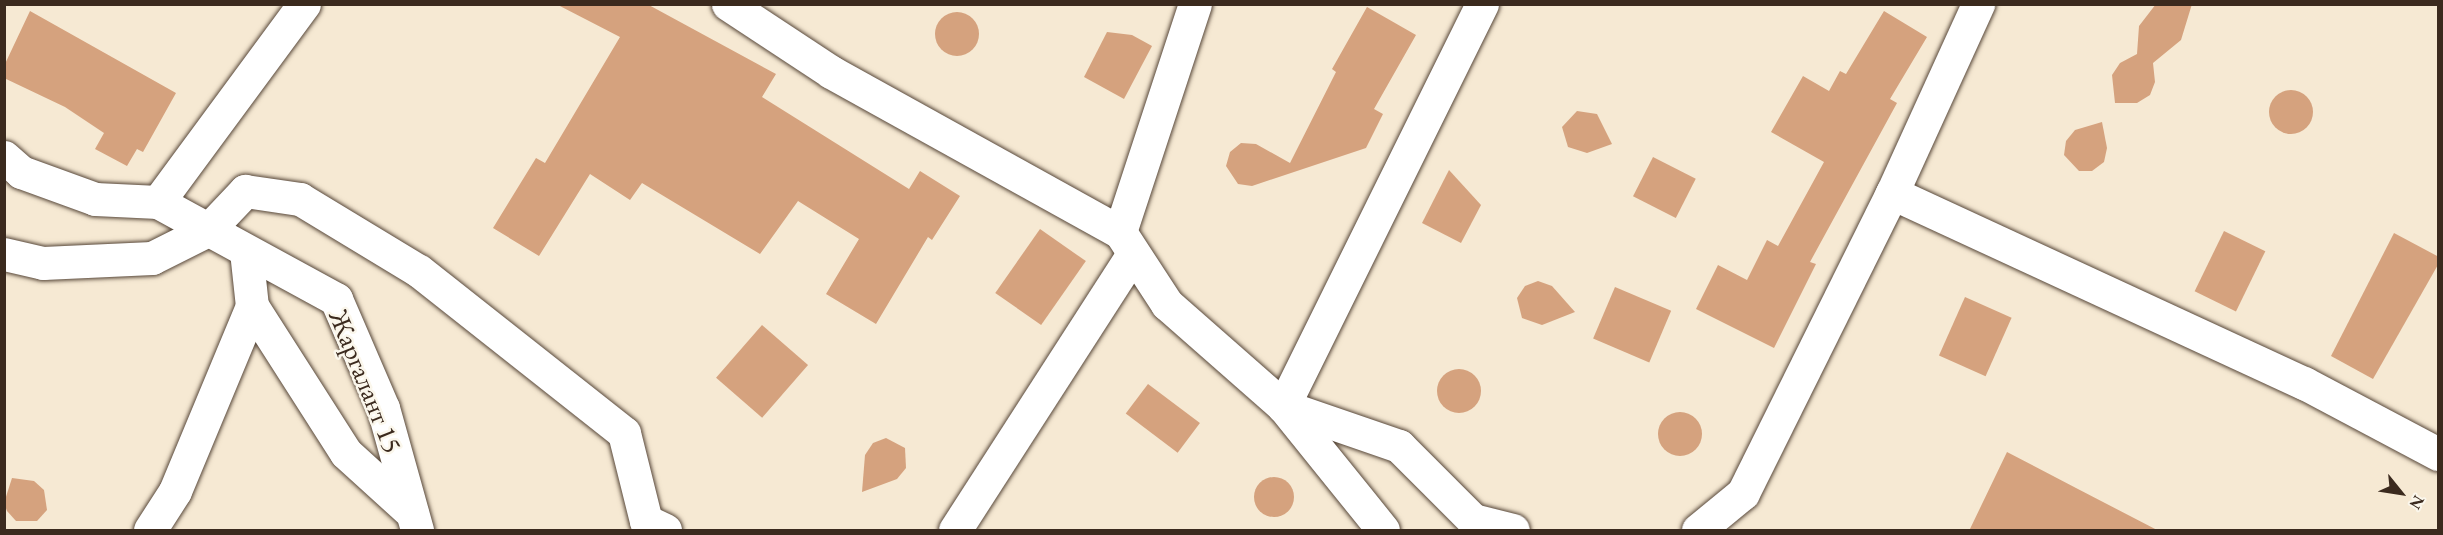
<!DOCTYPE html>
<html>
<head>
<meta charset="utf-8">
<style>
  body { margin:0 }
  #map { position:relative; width:2443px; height:535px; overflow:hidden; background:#f6e9d3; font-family:"EB Garamond",serif }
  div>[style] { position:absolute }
  .building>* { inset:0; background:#d5a27e; transform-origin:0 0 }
  .round { border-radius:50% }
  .roads { filter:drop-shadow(0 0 2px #574739) drop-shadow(0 0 2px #574739) }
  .minor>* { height:33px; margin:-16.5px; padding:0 16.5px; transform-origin:16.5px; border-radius:16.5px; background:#fff }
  span { translate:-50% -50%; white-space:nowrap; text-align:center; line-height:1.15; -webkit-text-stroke:5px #fbf7ec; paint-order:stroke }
  .street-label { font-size:27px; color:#3b2a1e }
  .frame { position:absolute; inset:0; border:6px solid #3b2a1e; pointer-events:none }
  .north { position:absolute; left:2371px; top:463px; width:60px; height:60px; -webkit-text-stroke:4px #fbf7ec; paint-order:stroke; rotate:120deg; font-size:16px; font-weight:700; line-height:24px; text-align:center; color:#3b2a1e }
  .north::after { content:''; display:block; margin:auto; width:21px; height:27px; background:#3b2a1e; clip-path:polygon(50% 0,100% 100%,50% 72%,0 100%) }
</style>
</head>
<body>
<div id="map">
  <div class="building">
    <div style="clip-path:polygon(556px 4px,647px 4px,776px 74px,762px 97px,909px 189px,920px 171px,960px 196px,932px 240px,928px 237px,876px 324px,826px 294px,859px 239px,798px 201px,760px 254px,642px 183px,630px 200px,590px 174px,539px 256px,493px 228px,536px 158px,545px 163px,620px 37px)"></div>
    <div style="clip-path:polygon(2156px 4px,2192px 4px,2181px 40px,2153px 63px,2155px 82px,2150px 95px,2137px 103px,2115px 103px,2112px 75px,2120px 63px,2137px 54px,2139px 26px)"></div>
    <div style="clip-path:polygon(1367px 7px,1416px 35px,1374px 109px,1383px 114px,1366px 148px,1252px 186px,1238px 184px,1226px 166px,1230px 152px,1241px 143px,1256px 144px,1290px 163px,1336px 72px,1332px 69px)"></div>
    <div style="clip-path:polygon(30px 11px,176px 93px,143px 152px,137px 149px,127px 166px,95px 149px,104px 133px,65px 107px,4px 78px,4px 66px)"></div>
    <div style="clip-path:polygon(1884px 11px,1927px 37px,1890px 99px,1897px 103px,1810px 262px,1816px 264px,1774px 348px,1696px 309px,1718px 265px,1747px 280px,1767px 240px,1778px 246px,1824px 162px,1771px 132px,1803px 76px,1829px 91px,1840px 71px,1846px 74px)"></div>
    <div class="round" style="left:935px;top:12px;width:44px;height:44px"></div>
    <div style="clip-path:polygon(1107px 32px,1132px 35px,1152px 46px,1124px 99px,1084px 77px)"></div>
    <div class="round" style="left:2269px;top:90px;width:44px;height:44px"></div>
    <div style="clip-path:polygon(1577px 111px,1597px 114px,1612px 144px,1587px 153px,1568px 147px,1562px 127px)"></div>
    <div style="clip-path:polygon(2102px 122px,2107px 148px,2104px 162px,2092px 171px,2079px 171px,2064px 155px,2066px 141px,2075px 130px)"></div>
    <div style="left:1653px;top:157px;width:48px;height:44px;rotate:27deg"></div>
    <div style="clip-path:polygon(1449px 170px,1481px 205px,1461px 243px,1422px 223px)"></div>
    <div style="left:1040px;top:229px;width:56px;height:78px;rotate:35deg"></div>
    <div style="left:2224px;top:231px;width:46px;height:67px;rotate:26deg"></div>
    <div style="clip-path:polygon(2394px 233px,2439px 257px,2439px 263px,2373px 379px,2331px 356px)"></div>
    <div style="clip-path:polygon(1538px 281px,1552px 286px,1575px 312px,1542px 325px,1522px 318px,1517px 298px,1525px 286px)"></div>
    <div style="left:1615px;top:287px;width:61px;height:56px;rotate:23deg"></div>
    <div style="left:1965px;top:297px;width:51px;height:64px;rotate:24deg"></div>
    <div style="left:762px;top:325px;width:61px;height:70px;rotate:41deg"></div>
    <div class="round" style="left:1437px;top:369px;width:44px;height:44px"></div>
    <div style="left:1148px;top:384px;width:65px;height:37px;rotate:37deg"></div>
    <div class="round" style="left:1658px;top:412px;width:44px;height:44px"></div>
    <div style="clip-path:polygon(886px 438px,905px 448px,906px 468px,897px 479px,862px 492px,865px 455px,873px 443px)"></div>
    <div style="clip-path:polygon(2007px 452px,2076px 488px,2159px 531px,1969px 531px)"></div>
    <div class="round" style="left:1254px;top:477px;width:40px;height:40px"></div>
    <div style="clip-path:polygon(12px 478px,34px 481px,44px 490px,47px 510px,37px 521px,16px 521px,7px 511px,4px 503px)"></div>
  </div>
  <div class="roads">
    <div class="minor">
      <div style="left:728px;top:4px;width:123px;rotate:33.4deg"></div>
      <div style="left:831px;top:72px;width:330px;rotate:29deg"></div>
      <div style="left:1120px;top:232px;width:86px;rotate:56.9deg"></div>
      <div style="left:1167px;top:304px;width:154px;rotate:41.3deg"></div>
      <div style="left:1283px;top:406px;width:159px;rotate:51.1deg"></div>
      <div style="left:1482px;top:4px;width:449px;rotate:116.3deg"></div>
      <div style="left:1283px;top:406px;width:123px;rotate:19deg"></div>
      <div style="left:1399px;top:446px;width:105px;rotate:45deg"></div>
      <div style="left:1473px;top:520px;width:41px;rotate:14deg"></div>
      <div style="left:4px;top:157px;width:23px;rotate:41deg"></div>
      <div style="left:21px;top:172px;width:79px;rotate:20deg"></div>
      <div style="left:95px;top:199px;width:63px;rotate:2.7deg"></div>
      <div style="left:158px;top:202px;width:203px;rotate:28.6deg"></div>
      <div style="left:336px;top:299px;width:119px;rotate:66.7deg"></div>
      <div style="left:383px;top:408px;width:127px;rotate:74.4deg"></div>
      <div style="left:1892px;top:193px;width:454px;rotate:24.8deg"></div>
      <div style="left:2304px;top:383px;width:152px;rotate:27.9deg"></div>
      <div style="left:158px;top:202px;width:246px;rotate:-53.6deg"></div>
      <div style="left:1120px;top:232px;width:240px;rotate:-71.8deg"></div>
      <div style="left:246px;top:251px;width:55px;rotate:83.8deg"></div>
      <div style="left:252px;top:306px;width:174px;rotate:57.4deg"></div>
      <div style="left:346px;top:453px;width:89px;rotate:42.3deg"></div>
      <div style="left:4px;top:254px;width:40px;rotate:13deg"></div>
      <div style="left:43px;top:263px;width:109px;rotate:-2.6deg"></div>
      <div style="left:152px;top:258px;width:63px;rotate:-26.6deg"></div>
      <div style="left:208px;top:230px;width:54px;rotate:-46.5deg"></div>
      <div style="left:245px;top:191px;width:56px;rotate:8.3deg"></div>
      <div style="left:300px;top:199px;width:139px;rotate:31.2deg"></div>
      <div style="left:419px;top:271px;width:261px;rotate:38.3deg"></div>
      <div style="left:624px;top:433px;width:91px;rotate:76deg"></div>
      <div style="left:646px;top:521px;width:21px;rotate:25deg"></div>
      <div style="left:150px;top:530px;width:46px;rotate:-57.3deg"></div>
      <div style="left:175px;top:491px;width:200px;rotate:-67.4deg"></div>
      <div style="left:955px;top:530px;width:328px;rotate:-57.2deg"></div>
      <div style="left:1698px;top:530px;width:58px;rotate:-39.4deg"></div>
      <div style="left:1743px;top:493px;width:335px;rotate:-63.6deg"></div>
      <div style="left:1892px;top:193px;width:208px;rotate:-65.5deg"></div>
    </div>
  </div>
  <div class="street-label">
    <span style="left:366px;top:381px;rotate:68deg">Жаргалант 15</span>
  </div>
  <div class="frame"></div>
  <div class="north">N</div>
</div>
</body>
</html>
